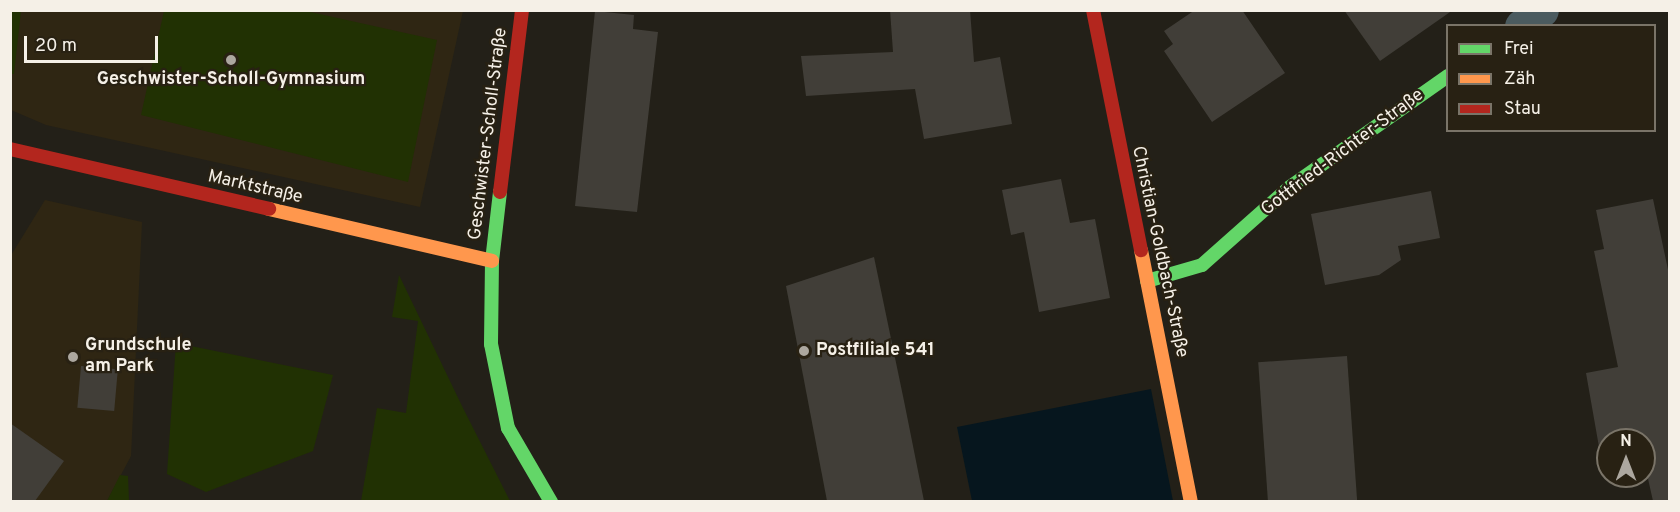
<!DOCTYPE html>
<html>
<head>
<meta charset="utf-8">
<style>
  body { margin:0 }
  #map { position:relative; width:1680px; height:512px; overflow:hidden; background:#232018; font-family:Overpass,sans-serif }
  div>[style] { position:absolute }
  .built>* { inset:0; background:#2f2613 }
  .green>* { inset:0; background:#213103 }
  .water>* { inset:0; background:#06161e }
  .building>* { inset:0; background:#413e38; transform-origin:0 0 }
  .street>* { height:33px; margin:-16.5px; padding:0 16.5px; transform-origin:16.5px; border-radius:16.5px; background:#4b5b5f }
  .fast>* { height:14px; margin:-7px; padding:0 7px; transform-origin:7px; border-radius:7px; background:#63d668 }
  .slow>* { height:14px; margin:-7px; padding:0 7px; transform-origin:7px; border-radius:7px; background:#ff974d }
  .jam>* { height:14px; margin:-7px; padding:0 7px; transform-origin:7px; border-radius:7px; background:#b3261e }
  .dots>* { width:16px; height:16px; translate:-50% -50%; box-sizing:border-box; border:3px solid #282113; border-radius:50% }
  span { translate:-50% -50%; white-space:nowrap; text-align:center; line-height:1.15; -webkit-text-stroke:4.5px #282113; paint-order:stroke }
  .poi-label { font-size:18px; color:#f5f0e7; font-weight:700 }
  .left { translate:0 -50%; text-align:left }
  .street-label { font-size:18px; color:#f5f0e7 }
  .frame { position:absolute; inset:0; border:12px solid #f5f0e7; pointer-events:none }
  .legend { position:absolute; left:1446px; top:24px; width:210px; height:108px; box-sizing:border-box; background:#282113; border:2px solid #7a7468; margin:0; padding:8px 10px; list-style:none; font-size:18px; color:#f5f0e7 }
  .legend li { display:flex; align-items:center; gap:12px; height:30px }
  .legend b { width:30px; border:2px solid #7a7468 }
  .north { position:absolute; left:1596px; top:428px; width:60px; height:60px; box-sizing:border-box; background:#282113; border:2px solid #7a7468; border-radius:50%; rotate:0deg; font-size:16px; font-weight:700; line-height:24px; text-align:center; color:#f5f0e7 }
  .north::after { content:''; display:block; margin:auto; width:21px; height:27px; background:#aca79f; clip-path:polygon(50% 0,100% 100%,50% 72%,0 100%) }
  .scale { position:absolute; left:24px; top:36px; width:134px; height:27px; box-sizing:border-box; border:3px solid #f5f0e7; border-top:0; padding-left:8px; font-size:18px; line-height:21px; white-space:nowrap; color:#f5f0e7; -webkit-text-stroke:4px #282113; paint-order:stroke }
</style>
</head>
<body>
<div id="map">
  <div class="built">
    <div style="clip-path:polygon(10px 11px,463px 11px,420px 207px,46px 125px,11px 110px)"></div>
    <div style="clip-path:polygon(45px 200px,142px 222px,131px 456px,107px 501px,11px 501px,10px 257px)"></div>
  </div>
  <div class="green">
    <div style="clip-path:polygon(11px 10px,21px 11px,14px 74px,11px 74px)"></div>
    <div style="clip-path:polygon(164px 11px,306px 11px,437px 40px,408px 182px,141px 115px)"></div>
    <div style="clip-path:polygon(399px 275px,462px 406px,510px 501px,361px 501px,377px 408px,406px 413px,418px 321px,392px 317px)"></div>
    <div style="clip-path:polygon(176px 343px,333px 375px,313px 451px,206px 492px,167px 474px)"></div>
    <div style="clip-path:polygon(120px 475px,128px 476px,129px 501px,107px 501px)"></div>
  </div>
  <div class="water">
    <div style="clip-path:polygon(1151px 389px,1173px 501px,972px 501px,957px 427px)"></div>
  </div>
  <div class="building">
    <div style="clip-path:polygon(890px 10px,970px 10px,974px 62px,1000px 57px,1012px 124px,924px 139px,915px 89px,806px 96px,801px 56px,893px 52px)"></div>
    <div style="clip-path:polygon(1195px 10px,1242px 10px,1285px 73px,1212px 122px,1164px 51px,1173px 44px,1164px 31px)"></div>
    <div style="clip-path:polygon(1344px 10px,1453px 10px,1380px 61px)"></div>
    <div style="clip-path:polygon(595px 11px,634px 15px,633px 29px,658px 32px,637px 212px,575px 206px)"></div>
    <div style="clip-path:polygon(1061px 179px,1070px 223px,1095px 219px,1110px 298px,1039px 312px,1024px 232px,1011px 235px,1002px 190px)"></div>
    <div style="clip-path:polygon(1431px 191px,1440px 238px,1398px 246px,1401px 260px,1379px 275px,1325px 285px,1311px 214px)"></div>
    <div style="clip-path:polygon(1653px 199px,1670px 279px,1670px 501px,1653px 501px,1644px 461px,1644px 440px,1608px 440px,1608px 446px,1599px 447px,1586px 373px,1618px 367px,1594px 251px,1604px 249px,1596px 210px)"></div>
    <div style="clip-path:polygon(874px 257px,904px 401px,924px 501px,827px 501px,786px 286px)"></div>
    <div style="left:1347px;top:356px;width:145px;height:89px;rotate:86deg"></div>
    <div style="left:81px;top:366px;width:37px;height:42px;rotate:5deg"></div>
    <div style="clip-path:polygon(10px 423px,64px 461px,35px 501px,10px 501px)"></div>
  </div>
  <div class="street">
    <div style="left:1521px;top:26px;width:26px;rotate:-37deg"></div>
  </div>
  <div class="fast">
    <div style="left:500px;top:192px;width:69px;rotate:96.6deg"></div>
    <div style="left:492px;top:261px;width:83px;rotate:90.7deg"></div>
    <div style="left:491px;top:344px;width:86px;rotate:78.6deg"></div>
    <div style="left:508px;top:428px;width:86px;rotate:59.8deg"></div>
    <div style="left:1147px;top:281px;width:57px;rotate:-16.2deg"></div>
    <div style="left:1202px;top:265px;width:118px;rotate:-41.6deg"></div>
    <div style="left:1290px;top:187px;width:193px;rotate:-35.1deg"></div>
  </div>
  <div class="slow">
    <div style="left:269px;top:209px;width:229px;rotate:13.1deg"></div>
    <div style="left:1141px;top:250px;width:257px;rotate:78.8deg"></div>
  </div>
  <div class="jam">
    <div style="left:1093px;top:10px;width:245px;rotate:78.7deg"></div>
    <div style="left:10px;top:149px;width:266px;rotate:13deg"></div>
    <div style="left:500px;top:192px;width:183px;rotate:-83.1deg"></div>
  </div>
  <div class="dots">
    <div style="left:231px;top:60px;background:#aca79f"></div>
    <div style="left:804px;top:351px;background:#aca79f"></div>
    <div style="left:73px;top:357px;background:#aca79f"></div>
  </div>
  <div class="poi-label">
    <span style="left:231px;top:80px">Geschwister-Scholl-Gymnasium</span>
    <span class="left" style="left:85px;top:357px">Grundschule<br>am Park</span>
    <span class="left" style="left:816px;top:351px">Postfiliale 541</span>
  </div>
  <div class="street-label">
    <span style="left:489px;top:134px;rotate:-83deg">Geschwister-Scholl-Straße</span>
    <span style="left:1343px;top:153px;rotate:-37deg">Gottfried-Richter-Straße</span>
    <span style="left:255px;top:188px;rotate:13deg">Marktstraße</span>
    <span style="left:1159px;top:252px;rotate:78deg">Christian-Goldbach-Straße</span>
  </div>
  <div class="frame"></div>
  <ul class="legend">
  <li><b style="height:8px;background:#63d668"></b>Frei</li>
  <li><b style="height:8px;background:#ff974d"></b>Zäh</li>
  <li><b style="height:8px;background:#b3261e"></b>Stau</li>
  </ul>
  <div class="north">N</div>
  <div class="scale">20 m</div>
</div>
</body>
</html>
